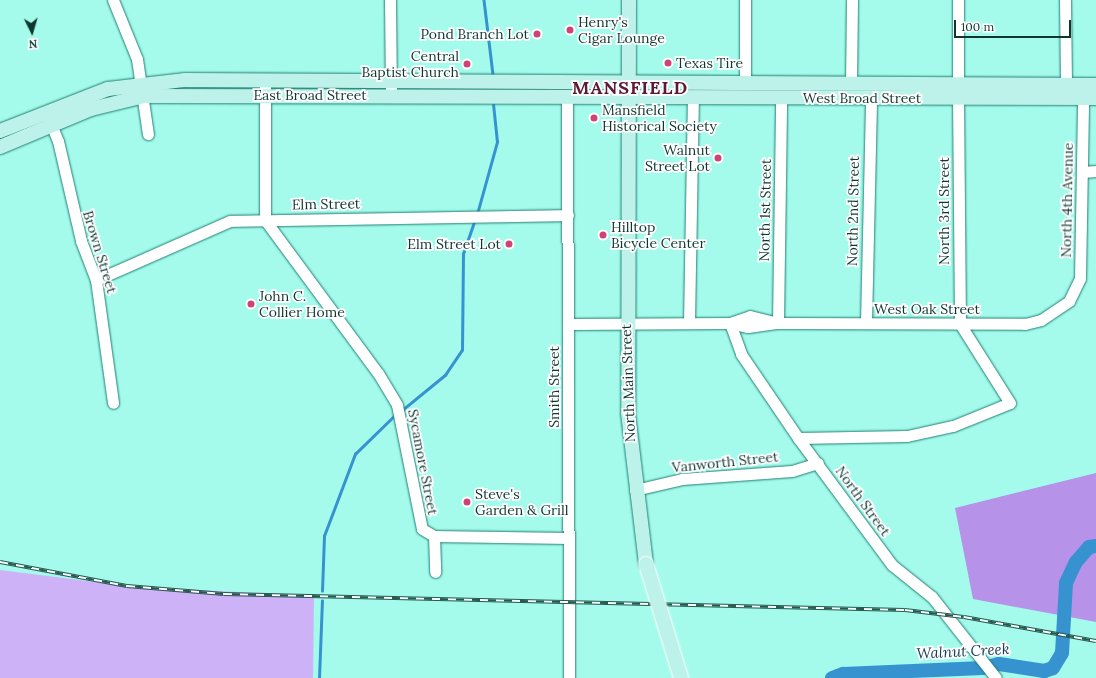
<!DOCTYPE html>
<html>
<head>
<meta charset="utf-8">
<style>
  body { margin:0 }
  #map { position:relative; width:1096px; height:678px; overflow:hidden; background:#a4fbec; font-family:Lora,serif }
  div>[style] { position:absolute }
  .green>* { inset:0; background:#ceb2f7 }
  .forest>* { inset:0; background:#b693e8 }
  .stream>* { height:2.5px; margin:-1.25px; padding:0 1.25px; transform-origin:1.25px; border-radius:1.25px; background:#3792d0 }
  .river>* { height:14px; margin:-7px; padding:0 7px; transform-origin:7px; border-radius:7px; background:#3792d0 }
  .roads { filter:drop-shadow(0 0 1px #218073) drop-shadow(0 0 1px #218073) }
  .minor>* { height:11px; margin:-5.5px; padding:0 5.5px; transform-origin:5.5px; border-radius:5.5px; background:#fff }
  .major>* { height:14px; margin:-7px; padding:0 7px; transform-origin:7px; border-radius:7px; background:#bcf2e9 }
  .rail>* { height:4px; margin-top:-2px; transform-origin:0; background:repeating-linear-gradient(90deg,#fff 0 8px,#295850 0 16px); box-sizing:border-box; border-block:1px solid #295850 }
  .bridges { filter:drop-shadow(0 0 1px #fff) drop-shadow(0 0 1px #fff) }
  .major-bridge>* { height:14px; margin:-7px; padding:0 7px; transform-origin:7px; border-radius:7px; background:#bcf2e9 }
  .dots>* { width:11px; height:11px; translate:-50% -50%; box-sizing:border-box; border:2px solid #fff; border-radius:50% }
  span { translate:-50% -50%; white-space:nowrap; text-align:center; line-height:1.15; -webkit-text-stroke:3.5px #fff; paint-order:stroke }
  .poi-label { font-size:14px; color:#103630 }
  .left { translate:0 -50%; text-align:left }
  .right { translate:-100% -50%; text-align:right }
  .street-label { font-size:14px; color:#103630 }
  .water-label { font-size:15px; color:#193e58; font-style:italic }
  .district-label { font-size:18px; color:#5c1931; font-weight:700; letter-spacing:1px }
  .north { position:absolute; left:12px; top:12px; width:40px; height:40px; -webkit-text-stroke:3px #fff; paint-order:stroke; rotate:175deg; font-size:11px; font-weight:700; line-height:16px; text-align:center; color:#103630 }
  .north::after { content:''; display:block; margin:auto; width:14px; height:18px; background:#103630; clip-path:polygon(50% 0,100% 100%,50% 72%,0 100%) }
  .scale { position:absolute; left:954px; top:20px; width:117px; height:18px; box-sizing:border-box; border:2px solid #103630; border-top:0; padding-left:5px; font-size:12px; line-height:14px; white-space:nowrap; color:#103630; -webkit-text-stroke:3px #fff; paint-order:stroke }
</style>
</head>
<body>
<div id="map">
  <div class="green">
    <div style="clip-path:polygon(0 570px,127px 586px,314px 596px,313px 678px,0 678px)"></div>
  </div>
  <div class="forest">
    <div style="clip-path:polygon(1096px 473px,1096px 622px,973px 599px,955px 508px)"></div>
  </div>
  <div class="stream">
    <div style="left:484px;top:0;width:75px;rotate:83.1deg"></div>
    <div style="left:477px;top:214px;width:75px;rotate:-74.5deg"></div>
    <div style="left:497px;top:142px;width:37px;rotate:-96deg"></div>
    <div style="left:401px;top:411px;width:57px;rotate:-39.3deg"></div>
    <div style="left:445px;top:375px;width:30px;rotate:-56deg"></div>
    <div style="left:462px;top:350px;width:96px;rotate:-89.4deg"></div>
    <div style="left:463px;top:254px;width:36px;rotate:-71deg"></div>
    <div style="left:322px;top:591px;width:55px;rotate:-87.9deg"></div>
    <div style="left:324px;top:536px;width:88px;rotate:-69.3deg"></div>
    <div style="left:355px;top:454px;width:56px;rotate:-44.3deg"></div>
    <div style="left:319px;top:678px;width:77px;rotate:-87.8deg"></div>
  </div>
  <div class="river">
    <div style="left:832px;top:678px;width:12px;rotate:-20deg"></div>
    <div style="left:843px;top:674px;width:140px;rotate:-2.5deg"></div>
    <div style="left:983px;top:668px;width:16px;rotate:-14deg"></div>
    <div style="left:999px;top:664px;width:46px;rotate:8.8deg"></div>
    <div style="left:1044px;top:671px;width:9px;rotate:-18deg"></div>
    <div style="left:1053px;top:668px;width:17px;rotate:-59deg"></div>
    <div style="left:1062px;top:653px;width:70px;rotate:-86.7deg"></div>
    <div style="left:1066px;top:583px;width:23px;rotate:-65deg"></div>
    <div style="left:1076px;top:562px;width:20px;rotate:-49deg"></div>
    <div style="left:1089px;top:547px;width:7px;rotate:-8deg"></div>
  </div>
  <div class="roads">
    <div class="minor">
      <div style="left:113px;top:0;width:64px;rotate:67.9deg"></div>
      <div style="left:137px;top:59px;width:76px;rotate:81.7deg"></div>
      <div style="left:390px;top:0;width:89px;rotate:89.4deg"></div>
      <div style="left:1065px;top:0;width:85px;rotate:89.3deg"></div>
      <div style="left:265px;top:80px;width:140px;rotate:90deg"></div>
      <div style="left:265px;top:220px;width:190px;rotate:53.6deg"></div>
      <div style="left:378px;top:373px;width:37px;rotate:59deg"></div>
      <div style="left:397px;top:405px;width:126px;rotate:78.6deg"></div>
      <div style="left:422px;top:529px;width:14px;rotate:30deg"></div>
      <div style="left:434px;top:536px;width:135px;rotate:0.8deg"></div>
      <div style="left:745px;top:82px;width:82px;rotate:-90deg"></div>
      <div style="left:851px;top:83px;width:83px;rotate:-89.3deg"></div>
      <div style="left:958px;top:84px;width:84px;rotate:-90deg"></div>
      <div style="left:567px;top:95px;width:583px;rotate:89.8deg"></div>
      <div style="left:49px;top:119px;width:24px;rotate:68deg"></div>
      <div style="left:58px;top:141px;width:103px;rotate:77deg"></div>
      <div style="left:81px;top:241px;width:42px;rotate:69deg"></div>
      <div style="left:96px;top:280px;width:124px;rotate:82.1deg"></div>
      <div style="left:1083px;top:172px;width:13px;rotate:-4deg"></div>
      <div style="left:96px;top:280px;width:146px;rotate:-23.8deg"></div>
      <div style="left:230px;top:221px;width:338px;rotate:-1deg"></div>
      <div style="left:689px;top:323px;width:227px;rotate:-89deg"></div>
      <div style="left:730px;top:323px;width:33px;rotate:70deg"></div>
      <div style="left:741px;top:354px;width:102px;rotate:55.8deg"></div>
      <div style="left:798px;top:438px;width:158px;rotate:53.5deg"></div>
      <div style="left:892px;top:565px;width:51px;rotate:38.7deg"></div>
      <div style="left:932px;top:597px;width:103px;rotate:51.7deg"></div>
      <div style="left:730px;top:323px;width:21px;rotate:-19deg"></div>
      <div style="left:750px;top:316px;width:29px;rotate:14deg"></div>
      <div style="left:778px;top:323px;width:226px;rotate:-89.2deg"></div>
      <div style="left:866px;top:323px;width:224px;rotate:-88.7deg"></div>
      <div style="left:569px;top:324px;width:161px;rotate:-0.4deg"></div>
      <div style="left:730px;top:323px;width:18px;rotate:13deg"></div>
      <div style="left:748px;top:327px;width:30px;rotate:-8deg"></div>
      <div style="left:778px;top:323px;width:247px;rotate:0.2deg"></div>
      <div style="left:1025px;top:324px;width:16px;rotate:-14deg"></div>
      <div style="left:1041px;top:320px;width:34px;rotate:-34deg"></div>
      <div style="left:1069px;top:301px;width:25px;rotate:-64deg"></div>
      <div style="left:1080px;top:278px;width:180px;rotate:-89deg"></div>
      <div style="left:798px;top:438px;width:109px;rotate:-1.1deg"></div>
      <div style="left:907px;top:436px;width:47px;rotate:-12.3deg"></div>
      <div style="left:953px;top:426px;width:61px;rotate:-22deg"></div>
      <div style="left:1010px;top:403px;width:93px;rotate:-122.3deg"></div>
      <div style="left:960px;top:324px;width:226px;rotate:-90.5deg"></div>
      <div style="left:635px;top:490px;width:48px;rotate:-13.2deg"></div>
      <div style="left:682px;top:479px;width:110px;rotate:-4.2deg"></div>
      <div style="left:792px;top:471px;width:27px;rotate:-17deg"></div>
      <div style="left:434px;top:536px;width:36px;rotate:88deg"></div>
    </div>
    <div class="major">
      <div style="left:629px;top:0;width:413px;rotate:90.1deg"></div>
      <div style="left:628px;top:413px;width:152px;rotate:83.2deg"></div>
      <div style="left:0;top:131px;width:116px;rotate:-21.3deg"></div>
      <div style="left:108px;top:89px;width:78px;rotate:-6.7deg"></div>
      <div style="left:185px;top:80px;width:911px;rotate:0.31deg"></div>
      <div style="left:0;top:147px;width:99px;rotate:-22.7deg"></div>
      <div style="left:91px;top:109px;width:55px;rotate:-13.8deg"></div>
      <div style="left:144px;top:96px;width:952px;rotate:0.12deg"></div>
    </div>
  </div>
  <div class="rail">
    <div style="left:0;top:562px;width:129px;rotate:10.7deg"></div>
    <div style="left:127px;top:586px;width:97px;rotate:4.7deg"></div>
    <div style="left:224px;top:594px;width:681px;rotate:1.35deg"></div>
    <div style="left:905px;top:610px;width:59px;rotate:6.8deg"></div>
    <div style="left:964px;top:617px;width:134px;rotate:10.3deg"></div>
  </div>
  <div class="bridges">
    <div class="major-bridge">
      <div style="left:646px;top:564px;width:119px;rotate:72.9deg"></div>
    </div>
  </div>
  <div class="dots">
    <div style="left:570px;top:30px;background:#ce4275"></div>
    <div style="left:537px;top:34px;background:#ce4275"></div>
    <div style="left:668px;top:63px;background:#ce4275"></div>
    <div style="left:467px;top:64px;background:#ce4275"></div>
    <div style="left:594px;top:118px;background:#ce4275"></div>
    <div style="left:718px;top:158px;background:#ce4275"></div>
    <div style="left:603px;top:235px;background:#ce4275"></div>
    <div style="left:509px;top:244px;background:#ce4275"></div>
    <div style="left:251px;top:304px;background:#ce4275"></div>
    <div style="left:467px;top:502px;background:#ce4275"></div>
  </div>
  <div class="poi-label">
    <span class="left" style="left:578px;top:30px">Henry's<br>Cigar Lounge</span>
    <span class="right" style="left:529px;top:34px">Pond Branch Lot</span>
    <span class="right" style="left:459px;top:64px">Central<br>Baptist Church</span>
    <span class="left" style="left:676px;top:63px">Texas Tire</span>
    <span class="left" style="left:602px;top:118px">Mansfield<br>Historical Society</span>
    <span class="right" style="left:710px;top:158px">Walnut<br>Street Lot</span>
    <span class="left" style="left:611px;top:235px">Hilltop<br>Bicycle Center</span>
    <span class="right" style="left:501px;top:244px">Elm Street Lot</span>
    <span class="left" style="left:259px;top:304px">John C.<br>Collier Home</span>
    <span class="left" style="left:475px;top:502px">Steve's<br>Garden &amp; Grill</span>
  </div>
  <div class="street-label">
    <span style="left:310px;top:95px">East Broad Street</span>
    <span style="left:862px;top:98px">West Broad Street</span>
    <span style="left:1067px;top:200px;rotate:-89deg">North 4th Avenue</span>
    <span style="left:326px;top:204px;rotate:-1deg">Elm Street</span>
    <span style="left:765px;top:210px;rotate:-89deg">North 1st Street</span>
    <span style="left:853px;top:211px;rotate:-89deg">North 2nd Street</span>
    <span style="left:944px;top:211px;rotate:-90deg">North 3rd Street</span>
    <span style="left:100px;top:252px;rotate:73deg">Brown Street</span>
    <span style="left:927px;top:309px">West Oak Street</span>
    <span style="left:628px;top:383px;rotate:-92deg">North Main Street</span>
    <span style="left:554px;top:387px;rotate:-90deg">Smith Street</span>
    <span style="left:423px;top:462px;rotate:79deg">Sycamore Street</span>
    <span style="left:725px;top:462px;rotate:-6deg">Vanworth Street</span>
    <span style="left:863px;top:501px;rotate:54deg">North Street</span>
  </div>
  <div class="water-label">
    <span style="left:963px;top:651px;rotate:-3deg">Walnut Creek</span>
  </div>
  <div class="district-label">
    <span style="left:630px;top:88px">MANSFIELD</span>
  </div>
  <div class="north">N</div>
  <div class="scale">100 m</div>
</div>
</body>
</html>
